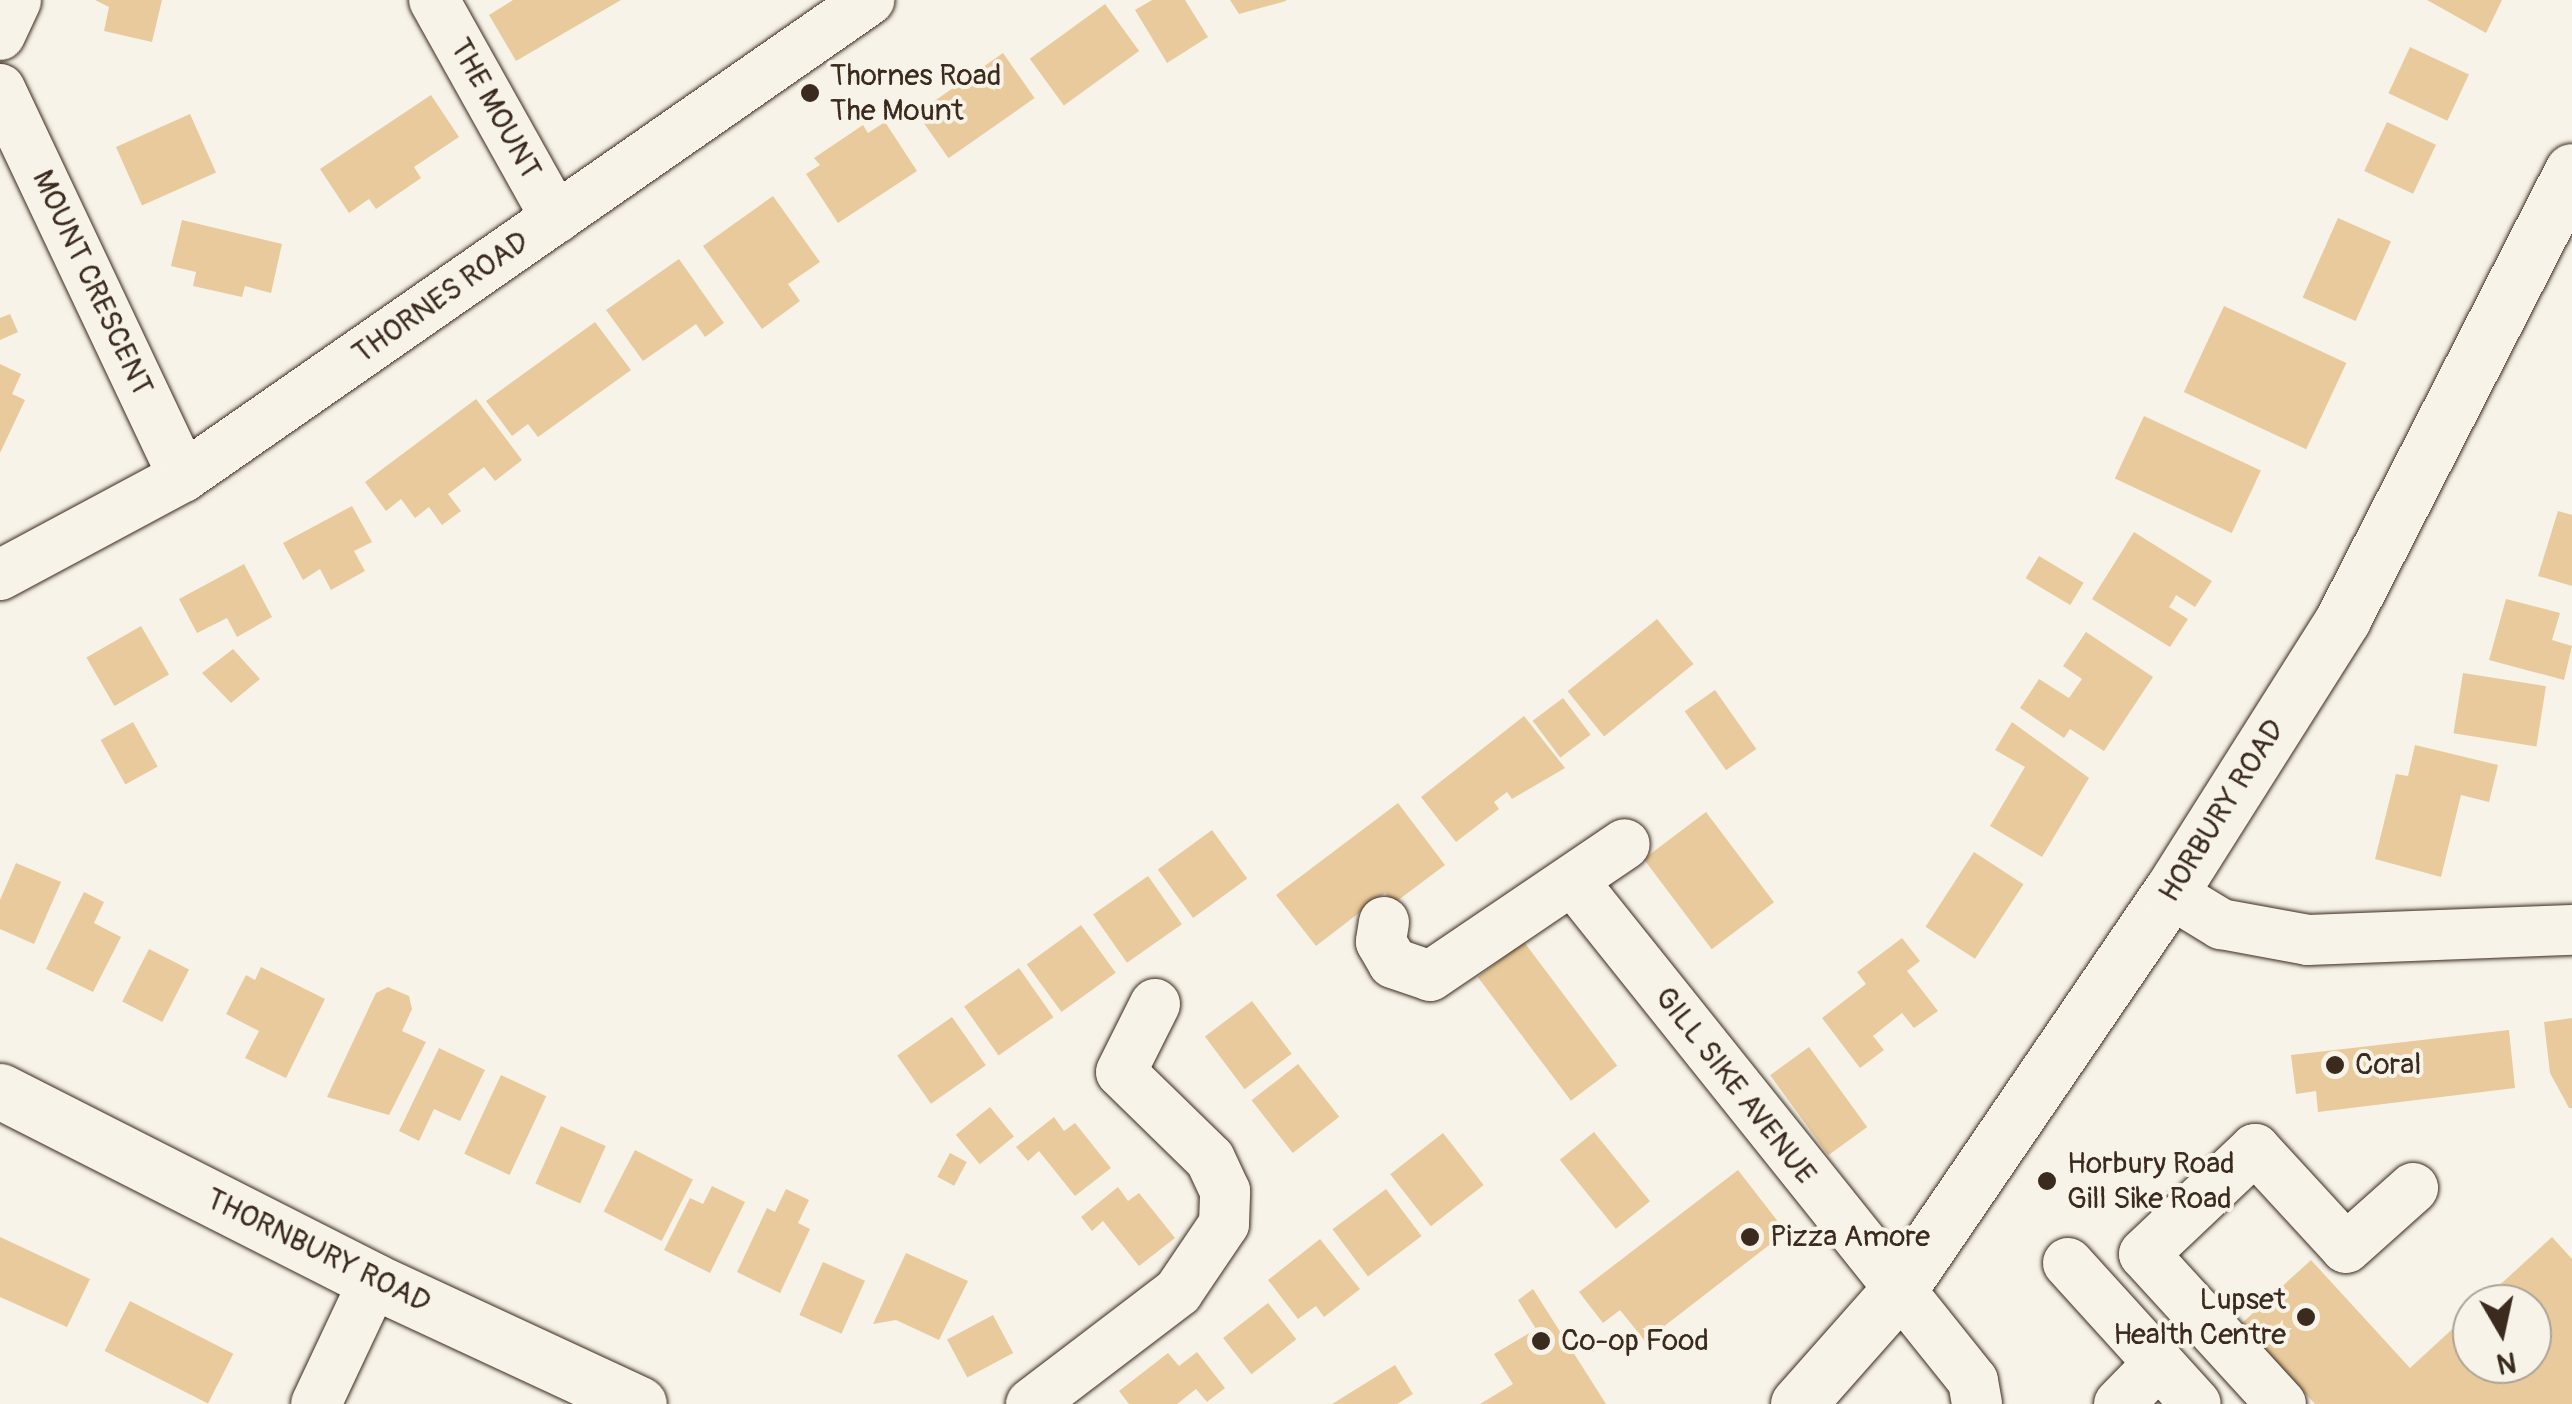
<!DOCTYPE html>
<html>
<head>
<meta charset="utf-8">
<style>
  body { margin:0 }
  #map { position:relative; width:2572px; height:1404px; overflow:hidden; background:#f7f3e8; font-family:Pangolin,sans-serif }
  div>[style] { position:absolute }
  .building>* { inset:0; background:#e9ca9c; transform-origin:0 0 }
  .roads { filter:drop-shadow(0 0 2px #3b2a1e) drop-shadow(0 0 2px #3b2a1e) }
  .minor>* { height:50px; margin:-25px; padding:0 25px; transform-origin:25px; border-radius:25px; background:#f7f3e8 }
  .major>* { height:55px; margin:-27.5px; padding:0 27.5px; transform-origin:27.5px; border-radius:27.5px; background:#f7f3e8 }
  .highway>* { height:55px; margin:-27.5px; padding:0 27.5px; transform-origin:27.5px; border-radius:27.5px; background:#f7f3e8 }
  .dots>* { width:28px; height:28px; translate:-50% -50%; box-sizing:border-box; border:5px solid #f7f3e8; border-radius:50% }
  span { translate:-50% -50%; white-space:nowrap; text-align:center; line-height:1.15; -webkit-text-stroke:8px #f7f3e8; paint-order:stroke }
  .poi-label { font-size:30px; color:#3b2a1e }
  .left { translate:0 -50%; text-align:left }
  .right { translate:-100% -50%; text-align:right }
  .street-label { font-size:30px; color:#3b2a1e }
  .north { position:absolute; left:2452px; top:1284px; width:100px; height:100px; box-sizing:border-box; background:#f7f3e8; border:2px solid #aca397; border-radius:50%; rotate:171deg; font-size:28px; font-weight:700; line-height:40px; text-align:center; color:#3b2a1e }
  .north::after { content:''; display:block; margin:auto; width:35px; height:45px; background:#3b2a1e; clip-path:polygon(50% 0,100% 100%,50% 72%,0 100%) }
</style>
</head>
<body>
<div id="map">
  <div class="building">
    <div style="clip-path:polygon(95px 0,162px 0,152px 42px,104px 31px,109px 7px)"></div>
    <div style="clip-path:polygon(513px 0,621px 0,516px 61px,489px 15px)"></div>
    <div style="clip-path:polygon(1152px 0,1185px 0,1208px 37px,1167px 63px,1135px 10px)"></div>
    <div style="clip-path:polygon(1230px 0,1286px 0,1286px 1px,1239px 14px)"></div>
    <div style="clip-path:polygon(2427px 0,2502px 0,2486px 33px)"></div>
    <div style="left:1105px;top:4px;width:58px;height:93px;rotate:54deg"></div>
    <div style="left:2410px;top:47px;width:65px;height:51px;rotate:25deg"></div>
    <div style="left:1003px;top:53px;width:55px;height:105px;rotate:55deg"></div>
    <div style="clip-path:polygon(431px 95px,459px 137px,414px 167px,421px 178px,376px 209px,369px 199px,349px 213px,320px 169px)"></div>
    <div style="left:190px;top:114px;width:64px;height:81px;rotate:66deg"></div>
    <div style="clip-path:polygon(885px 122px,917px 171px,838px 223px,806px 174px,820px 165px,814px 158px,863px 125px,868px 133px)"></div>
    <div style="left:2387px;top:122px;width:54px;height:54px;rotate:25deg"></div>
    <div style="clip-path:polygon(773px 196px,820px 262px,788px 284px,800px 301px,762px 329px,703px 246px)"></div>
    <div style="left:2338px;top:218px;width:58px;height:87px;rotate:24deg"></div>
    <div style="clip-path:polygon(182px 220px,282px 244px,271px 293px,245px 286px,242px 297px,193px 286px,196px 272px,171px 266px)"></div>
    <div style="clip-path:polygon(679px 259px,724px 323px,705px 337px,696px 324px,643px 361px,606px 310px)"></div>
    <div style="left:2224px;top:306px;width:135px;height:95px;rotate:25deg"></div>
    <div style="clip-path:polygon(10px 314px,18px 332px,0 340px,0 318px)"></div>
    <div style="clip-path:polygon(595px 322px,631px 370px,538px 437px,528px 424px,512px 436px,486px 401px)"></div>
    <div style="clip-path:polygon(0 364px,21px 374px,12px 394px,25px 400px,0 453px)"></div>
    <div style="clip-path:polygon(476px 399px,522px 460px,495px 481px,484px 467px,448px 494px,461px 511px,442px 525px,429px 507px,415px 518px,401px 499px,386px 511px,365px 482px)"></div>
    <div style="left:2144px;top:416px;width:129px;height:69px;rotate:25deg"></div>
    <div style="clip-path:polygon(352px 506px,372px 542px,354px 551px,365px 571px,331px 590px,320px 569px,303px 580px,283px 543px)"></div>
    <div style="clip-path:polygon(2558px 511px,2572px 515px,2572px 586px,2538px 576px)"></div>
    <div style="clip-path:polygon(2134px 532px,2212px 581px,2195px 607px,2176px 595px,2173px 601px,2169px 607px,2188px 619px,2170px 647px,2092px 599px)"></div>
    <div style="left:2039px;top:556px;width:52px;height:26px;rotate:31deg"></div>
    <div style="clip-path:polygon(244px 564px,272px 617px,237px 637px,227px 618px,197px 633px,179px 599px)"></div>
    <div style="clip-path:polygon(2506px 599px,2560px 613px,2552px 640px,2572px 646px,2564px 680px,2489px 660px)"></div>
    <div style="left:1657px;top:619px;width:58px;height:115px;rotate:51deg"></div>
    <div style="left:141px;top:626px;width:56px;height:63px;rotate:60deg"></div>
    <div style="clip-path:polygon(2086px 632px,2153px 677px,2104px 751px,2070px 729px,2064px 738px,2020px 708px,2039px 679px,2069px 698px,2082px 679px,2063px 666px)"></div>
    <div style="clip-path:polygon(233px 649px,260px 679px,231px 703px,202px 673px)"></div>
    <div style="left:2463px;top:673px;width:84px;height:61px;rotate:9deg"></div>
    <div style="left:1715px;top:690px;width:72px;height:37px;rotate:55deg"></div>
    <div style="left:1563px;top:698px;width:46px;height:38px;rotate:53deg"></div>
    <div style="clip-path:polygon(1524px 716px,1565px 768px,1512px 799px,1507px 792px,1494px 802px,1499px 809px,1456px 842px,1421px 797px)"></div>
    <div style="left:133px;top:722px;width:51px;height:37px;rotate:61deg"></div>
    <div style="clip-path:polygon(2012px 722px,2089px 778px,2042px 857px,1990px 826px,2025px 767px,1995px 750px)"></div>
    <div style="clip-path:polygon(2415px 745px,2498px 765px,2489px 802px,2461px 795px,2441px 877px,2375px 859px,2396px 774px,2408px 776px)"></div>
    <div style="clip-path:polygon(1398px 803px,1445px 865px,1393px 904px,1385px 893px,1316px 946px,1276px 895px)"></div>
    <div style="left:1706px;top:812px;width:113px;height:78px;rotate:53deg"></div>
    <div style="left:1212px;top:830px;width:60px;height:67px;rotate:54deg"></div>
    <div style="left:1974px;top:852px;width:59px;height:89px;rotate:33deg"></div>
    <div style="clip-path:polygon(16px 863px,61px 882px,34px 944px,0 929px,0 900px)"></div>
    <div style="left:1148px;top:876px;width:59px;height:67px;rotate:55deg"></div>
    <div style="clip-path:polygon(84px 892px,104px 902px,94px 923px,121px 937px,93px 992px,46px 969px)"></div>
    <div style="left:1081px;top:925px;width:59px;height:67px;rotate:54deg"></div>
    <div style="clip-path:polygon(1902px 938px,1920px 961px,1907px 971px,1938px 1011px,1914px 1028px,1902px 1013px,1873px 1036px,1884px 1050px,1860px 1068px,1822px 1018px,1866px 984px,1857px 972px)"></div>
    <div style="left:1524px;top:942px;width:155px;height:58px;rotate:53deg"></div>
    <div style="left:149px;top:949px;width:45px;height:59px;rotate:27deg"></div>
    <div style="clip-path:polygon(261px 967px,325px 999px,286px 1078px,245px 1058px,259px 1031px,226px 1014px,246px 975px,255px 980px)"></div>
    <div style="left:1019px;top:968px;width:60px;height:67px;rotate:55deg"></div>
    <div style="clip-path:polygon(388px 987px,409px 996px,412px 1009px,402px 1031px,426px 1042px,389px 1115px,327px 1097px,376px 993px)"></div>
    <div style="left:1252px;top:1001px;width:66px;height:59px;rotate:53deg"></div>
    <div style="left:952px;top:1017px;width:59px;height:67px;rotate:55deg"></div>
    <div style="clip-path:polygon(2572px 1018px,2572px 1108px,2569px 1108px,2550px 1073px,2544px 1022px)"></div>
    <div style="clip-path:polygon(2509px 1030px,2515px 1088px,2318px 1112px,2316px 1091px,2296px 1094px,2291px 1055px)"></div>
    <div style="left:1809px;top:1047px;width:99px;height:48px;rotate:54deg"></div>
    <div style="clip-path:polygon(439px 1048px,485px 1070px,460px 1121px,434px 1109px,419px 1141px,399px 1131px)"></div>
    <div style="left:1298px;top:1064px;width:67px;height:59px;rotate:52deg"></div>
    <div style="left:501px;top:1075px;width:50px;height:87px;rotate:25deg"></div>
    <div style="left:990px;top:1107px;width:38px;height:44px;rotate:51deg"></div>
    <div style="clip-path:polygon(1054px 1117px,1064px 1131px,1075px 1123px,1111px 1168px,1075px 1196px,1039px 1151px,1028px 1161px,1016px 1147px)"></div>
    <div style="left:561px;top:1126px;width:49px;height:63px;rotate:24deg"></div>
    <div style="left:1594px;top:1132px;width:89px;height:44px;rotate:51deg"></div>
    <div style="left:1443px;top:1133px;width:66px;height:67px;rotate:52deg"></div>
    <div style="left:635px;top:1150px;width:65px;height:69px;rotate:27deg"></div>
    <div style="left:950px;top:1153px;width:19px;height:27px;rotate:28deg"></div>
    <div style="clip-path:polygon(1738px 1170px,1786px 1232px,1645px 1341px,1620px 1310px,1603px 1323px,1579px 1292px)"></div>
    <div style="clip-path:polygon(712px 1186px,745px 1202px,710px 1273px,664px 1250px,690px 1198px,703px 1204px)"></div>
    <div style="clip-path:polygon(1118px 1187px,1128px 1201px,1139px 1193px,1175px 1238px,1139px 1266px,1103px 1221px,1092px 1231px,1081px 1217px)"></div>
    <div style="clip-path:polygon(786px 1189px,809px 1200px,798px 1223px,810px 1229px,780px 1293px,737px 1272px,767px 1208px,775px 1212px)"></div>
    <div style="left:1386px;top:1189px;width:59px;height:67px;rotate:53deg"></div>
    <div style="clip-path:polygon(0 1237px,90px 1279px,67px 1327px,0 1297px)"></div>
    <div style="clip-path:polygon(2552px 1237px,2572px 1259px,2572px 1404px,2315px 1404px,2241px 1324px,2311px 1260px,2410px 1368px,2472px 1311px,2472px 1364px,2532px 1364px,2532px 1304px,2479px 1304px)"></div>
    <div style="clip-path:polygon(1320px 1239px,1360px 1289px,1324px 1317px,1316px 1306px,1298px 1319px,1268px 1280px)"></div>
    <div style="clip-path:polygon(906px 1253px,968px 1281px,939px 1340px,896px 1320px,873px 1324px)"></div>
    <div style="left:823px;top:1262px;width:46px;height:58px;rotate:24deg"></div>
    <div style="clip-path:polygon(1533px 1289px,1606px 1404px,1480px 1404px,1513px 1384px,1494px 1354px,1536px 1329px,1518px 1300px)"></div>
    <div style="left:130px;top:1301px;width:116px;height:56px;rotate:27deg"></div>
    <div style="left:1268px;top:1303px;width:46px;height:57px;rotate:52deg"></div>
    <div style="left:993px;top:1315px;width:43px;height:52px;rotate:62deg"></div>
    <div style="clip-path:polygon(1197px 1352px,1225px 1388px,1207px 1402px,1196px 1389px,1177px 1404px,1129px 1404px,1119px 1391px,1168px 1353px,1179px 1366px)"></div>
    <div style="clip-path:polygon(1395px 1365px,1413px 1394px,1397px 1404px,1332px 1404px)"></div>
  </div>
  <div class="roads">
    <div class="minor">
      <div style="left:434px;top:0;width:250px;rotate:60.8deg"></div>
      <div style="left:0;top:35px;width:38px;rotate:-65deg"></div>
      <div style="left:0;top:89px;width:429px;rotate:64.7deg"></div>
      <div style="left:0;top:575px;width:208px;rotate:-28.2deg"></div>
      <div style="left:183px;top:477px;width:836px;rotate:-34.81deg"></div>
      <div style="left:1573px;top:881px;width:640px;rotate:51.34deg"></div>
      <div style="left:1973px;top:1381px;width:23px;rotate:80deg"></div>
      <div style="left:2170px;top:893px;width:60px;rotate:31.3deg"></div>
      <div style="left:2221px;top:924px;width:88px;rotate:10.4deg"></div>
      <div style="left:2308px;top:940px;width:264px;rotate:-2.2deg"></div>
      <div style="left:1384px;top:922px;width:20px;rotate:99deg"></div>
      <div style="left:1381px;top:942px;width:24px;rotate:60deg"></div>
      <div style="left:1393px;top:963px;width:39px;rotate:19deg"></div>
      <div style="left:1430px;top:976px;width:235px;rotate:-34.1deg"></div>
      <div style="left:2068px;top:1263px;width:190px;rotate:47.8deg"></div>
      <div style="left:316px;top:1404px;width:136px;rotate:-64.8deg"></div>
      <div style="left:1031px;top:1404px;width:185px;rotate:-37.3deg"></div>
      <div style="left:1178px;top:1292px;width:82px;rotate:-55.9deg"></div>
      <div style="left:1224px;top:1224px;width:33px;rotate:-88deg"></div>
      <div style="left:1225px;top:1191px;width:35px;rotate:-115deg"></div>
      <div style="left:1210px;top:1159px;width:124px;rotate:-135.7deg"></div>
      <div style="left:1121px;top:1072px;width:76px;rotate:-63.4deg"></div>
      <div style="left:2119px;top:1404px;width:57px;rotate:-45.7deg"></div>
      <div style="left:2281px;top:1404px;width:203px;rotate:-132.4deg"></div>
      <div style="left:2144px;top:1254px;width:153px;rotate:-43.4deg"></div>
      <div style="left:2255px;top:1149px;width:134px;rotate:47.4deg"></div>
      <div style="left:2346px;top:1248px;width:90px;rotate:-41.8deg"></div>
    </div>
    <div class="major">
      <div style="left:0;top:1091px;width:419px;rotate:26.9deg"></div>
      <div style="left:374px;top:1281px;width:292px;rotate:24.9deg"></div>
    </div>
    <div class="highway">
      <div style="left:1798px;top:1404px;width:151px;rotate:-48.5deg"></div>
      <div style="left:1898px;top:1291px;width:482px;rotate:-55.7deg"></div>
      <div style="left:2170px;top:893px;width:324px;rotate:-57.7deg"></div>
      <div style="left:2343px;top:619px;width:503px;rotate:-62.93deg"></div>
    </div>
  </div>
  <div class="dots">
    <div style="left:810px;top:93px;background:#3b2a1e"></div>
    <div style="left:2335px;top:1065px;background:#3b2a1e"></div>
    <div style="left:2047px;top:1181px;background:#3b2a1e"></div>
    <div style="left:1750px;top:1237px;background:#3b2a1e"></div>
    <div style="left:2306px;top:1317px;background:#3b2a1e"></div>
    <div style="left:1541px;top:1341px;background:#3b2a1e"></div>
  </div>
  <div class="poi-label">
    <span class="left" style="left:830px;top:93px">Thornes Road<br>The Mount</span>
    <span class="left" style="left:2355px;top:1065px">Coral</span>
    <span class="left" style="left:2067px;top:1181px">Horbury Road<br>Gill Sike Road</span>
    <span class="left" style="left:1770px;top:1237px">Pizza Amore</span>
    <span class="right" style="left:2286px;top:1317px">Lupset<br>Health Centre</span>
    <span class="left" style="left:1561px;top:1341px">Co-op Food</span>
  </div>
  <div class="street-label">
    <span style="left:495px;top:109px;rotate:61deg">THE MOUNT</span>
    <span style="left:92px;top:283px;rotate:65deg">MOUNT CRESCENT</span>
    <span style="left:441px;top:298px;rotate:-35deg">THORNES ROAD</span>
    <span style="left:2222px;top:811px;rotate:-58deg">HORBURY ROAD</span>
    <span style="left:1735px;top:1086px;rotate:52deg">GILL SIKE AVENUE</span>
    <span style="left:318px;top:1251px;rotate:26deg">THORNBURY ROAD</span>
  </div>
  <div class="north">N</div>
</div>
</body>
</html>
